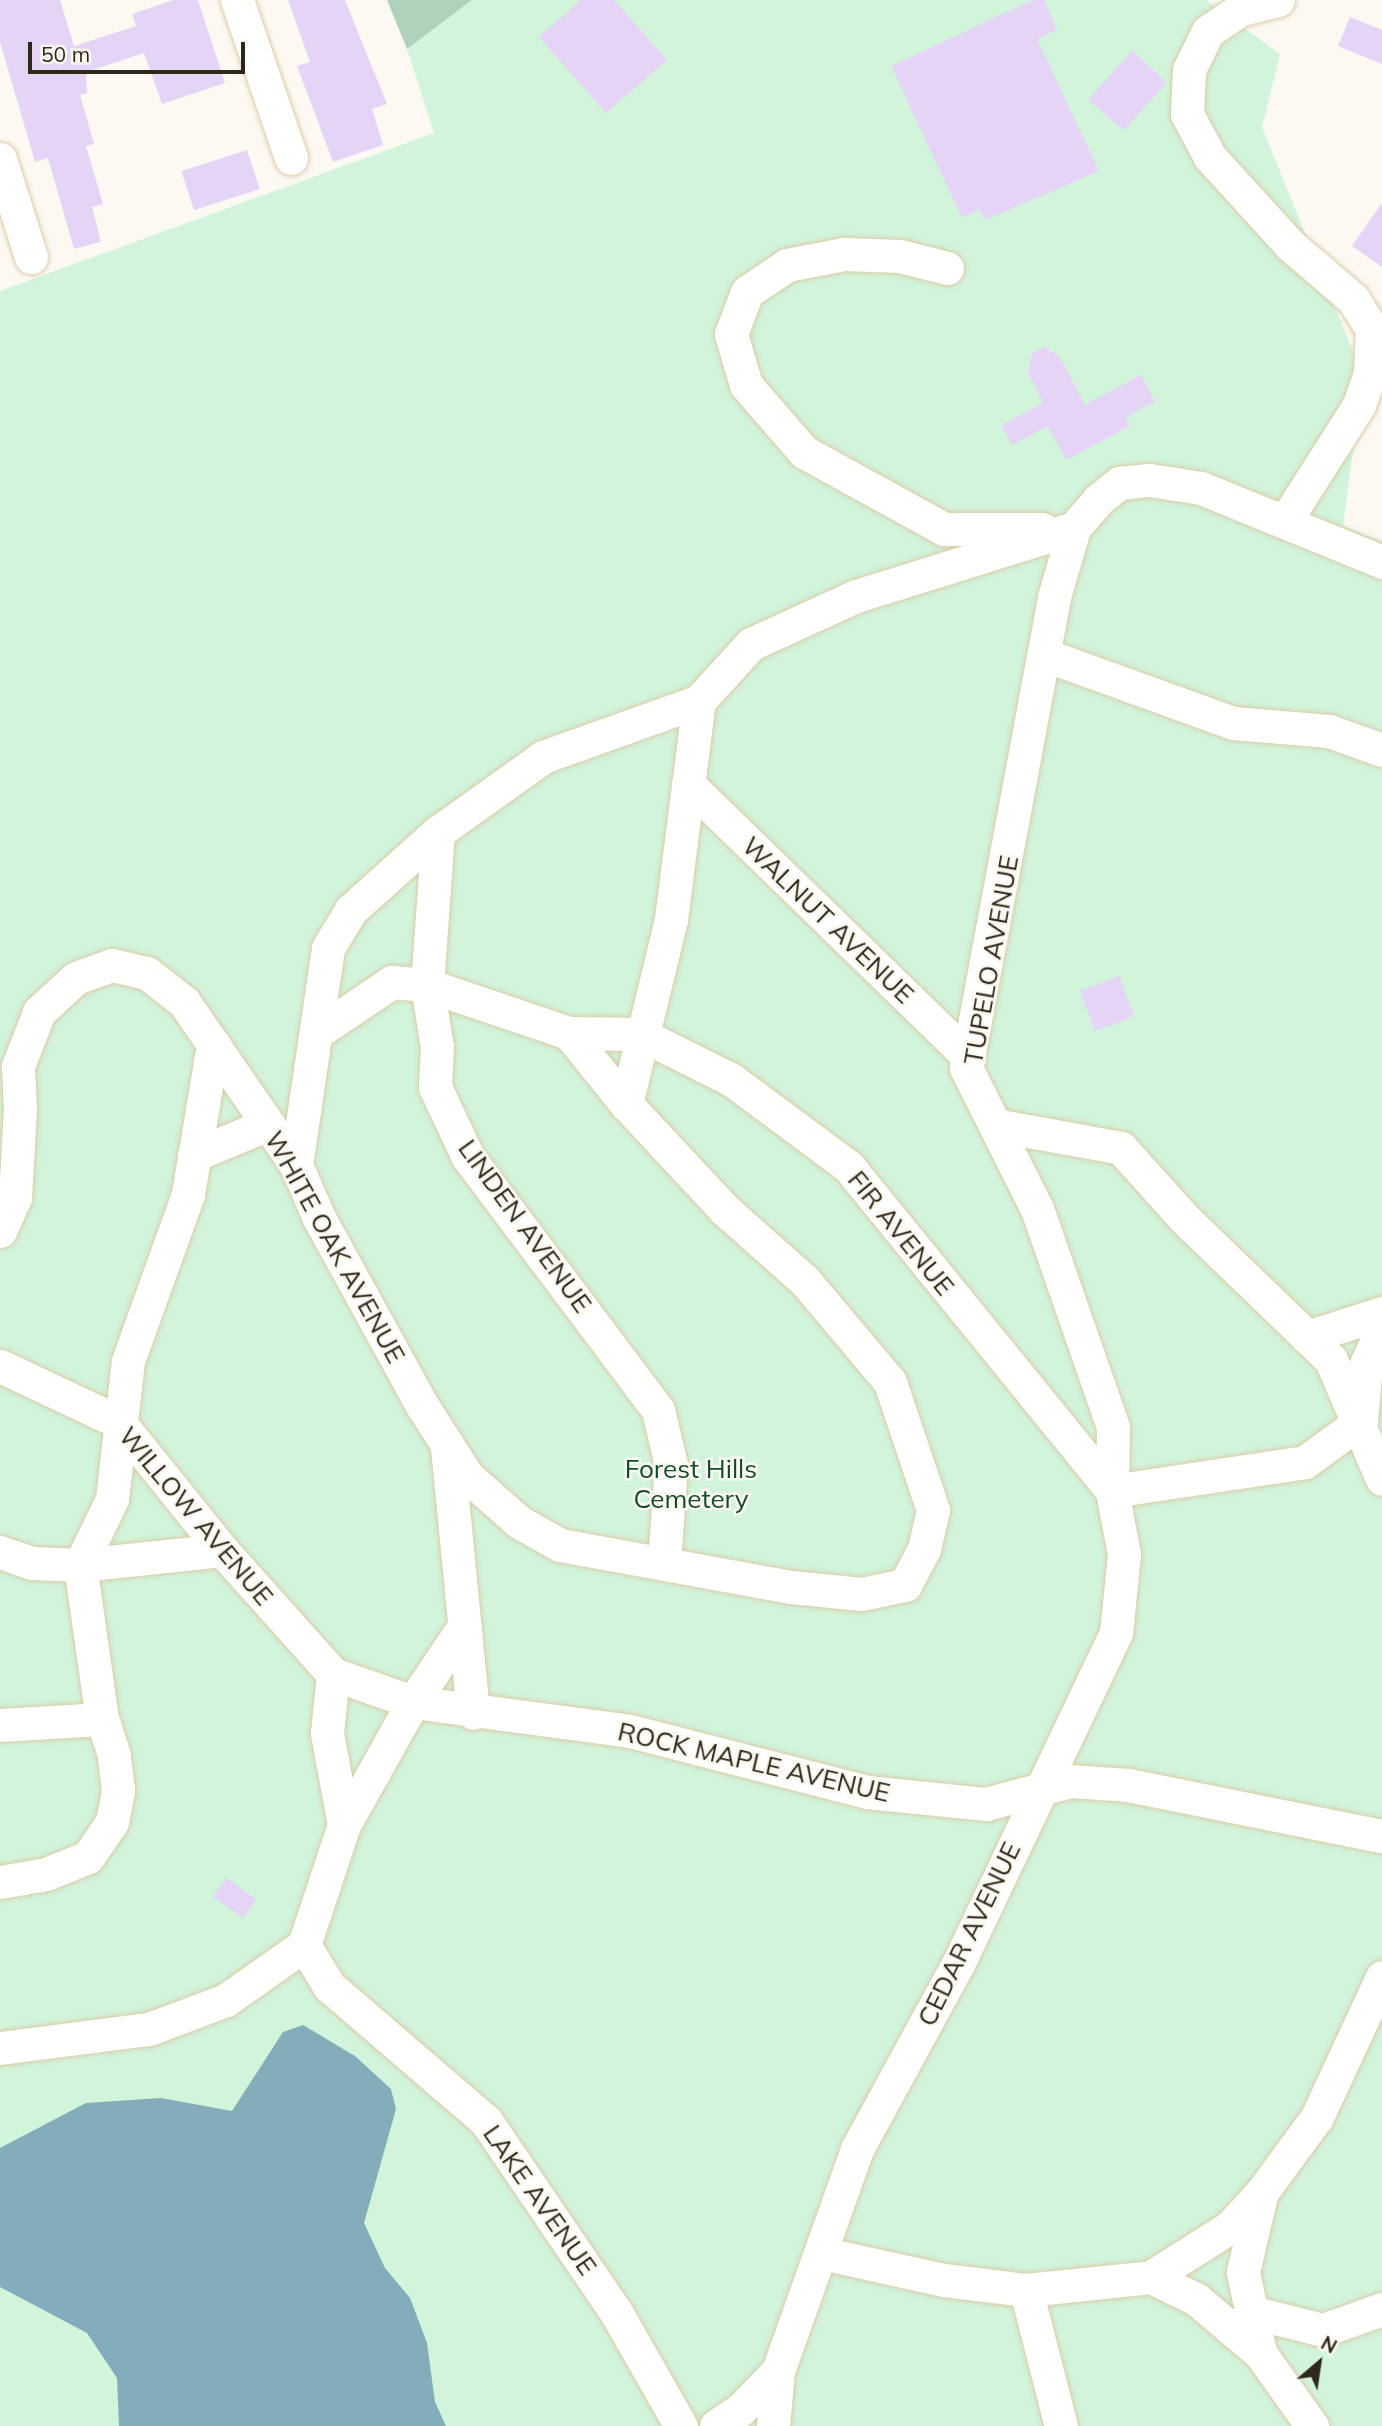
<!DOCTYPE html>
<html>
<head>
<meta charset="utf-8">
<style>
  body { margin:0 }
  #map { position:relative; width:1382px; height:2426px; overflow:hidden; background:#fcf9f2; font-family:Mulish,sans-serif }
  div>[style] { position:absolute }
  .green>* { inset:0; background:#d1f4db }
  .forest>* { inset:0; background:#b0d2ba }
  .water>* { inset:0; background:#83adbb }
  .building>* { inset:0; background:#e5d4f6; transform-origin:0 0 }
  .roads { filter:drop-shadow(0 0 2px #dbcca9) drop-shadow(0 0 2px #dbcca9) }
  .minor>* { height:33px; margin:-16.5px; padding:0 16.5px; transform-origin:16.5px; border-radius:16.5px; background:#fff }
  span { translate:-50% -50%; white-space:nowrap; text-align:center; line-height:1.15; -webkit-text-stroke:5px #fcf9f2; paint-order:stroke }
  .street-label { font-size:26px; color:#2e281a }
  .park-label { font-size:26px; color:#124b2b }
  .north { position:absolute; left:1284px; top:2328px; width:70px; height:70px; -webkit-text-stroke:5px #fcf9f2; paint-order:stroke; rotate:29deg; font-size:19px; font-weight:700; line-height:28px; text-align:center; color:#2e281a }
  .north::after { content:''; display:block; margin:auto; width:24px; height:32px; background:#2e281a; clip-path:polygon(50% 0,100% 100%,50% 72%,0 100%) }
  .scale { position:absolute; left:28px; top:42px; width:217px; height:32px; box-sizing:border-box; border:4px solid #2e281a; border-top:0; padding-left:9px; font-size:21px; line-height:24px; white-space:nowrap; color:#2e281a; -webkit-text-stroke:5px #fcf9f2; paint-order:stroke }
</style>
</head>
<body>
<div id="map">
  <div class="green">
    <div style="clip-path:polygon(472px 0,1206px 0,1280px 54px,1262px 127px,1363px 376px,1343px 526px,1382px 541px,1382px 2426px,0 2426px,0 291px,434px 133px,407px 49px)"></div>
  </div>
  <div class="forest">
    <div style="clip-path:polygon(387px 0,472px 0,407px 49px)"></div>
  </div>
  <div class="water">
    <div style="clip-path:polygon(303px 2025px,355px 2056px,391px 2089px,396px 2109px,364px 2223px,385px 2268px,410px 2298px,427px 2343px,435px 2402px,446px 2426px,119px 2426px,117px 2378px,87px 2333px,0 2287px,0 2148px,86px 2103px,161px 2098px,232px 2111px,283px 2032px)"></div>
  </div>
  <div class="building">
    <div style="clip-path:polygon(0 0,60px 0,74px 46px,136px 26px,132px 14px,173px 0,198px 0,225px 83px,162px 104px,144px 53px,86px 72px,87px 93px,80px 95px,94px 144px,86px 146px,103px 204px,92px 207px,101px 242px,74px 249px,48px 158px,35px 162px,0 42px)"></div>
    <div style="clip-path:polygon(288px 0,345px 0,387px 104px,372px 109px,383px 145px,333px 162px,297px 66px,310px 62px)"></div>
    <div style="clip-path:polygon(581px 0,614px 0,667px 60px,606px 113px,539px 37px)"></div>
    <div style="clip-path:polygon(1033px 0,1044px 0,1057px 29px,1037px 39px,1099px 171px,985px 220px,980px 210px,962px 218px,891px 66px)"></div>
    <div style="clip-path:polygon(1350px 17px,1382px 30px,1382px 64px,1338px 46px)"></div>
    <div style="left:1132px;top:51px;width:47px;height:65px;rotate:42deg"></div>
    <div style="left:247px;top:150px;width:41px;height:69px;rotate:72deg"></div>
    <div style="clip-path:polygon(1382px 203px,1382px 267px,1352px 246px)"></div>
    <div style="clip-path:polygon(1044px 347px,1060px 357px,1085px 405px,1141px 375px,1155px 402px,1126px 417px,1130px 426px,1066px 460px,1048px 426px,1012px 445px,1001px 425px,1043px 403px,1028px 373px,1032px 353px)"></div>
    <div style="left:1119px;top:976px;width:43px;height:42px;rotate:69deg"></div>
    <div style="left:226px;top:1878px;width:37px;height:23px;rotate:35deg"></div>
  </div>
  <div class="roads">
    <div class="minor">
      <div style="left:237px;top:0;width:167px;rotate:71.1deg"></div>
      <div style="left:1278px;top:0;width:38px;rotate:166deg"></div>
      <div style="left:1241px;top:9px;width:40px;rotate:146deg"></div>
      <div style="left:1208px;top:31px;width:43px;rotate:116deg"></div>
      <div style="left:1189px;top:70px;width:44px;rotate:92.6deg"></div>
      <div style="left:1187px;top:114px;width:49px;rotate:61.9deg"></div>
      <div style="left:1210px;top:157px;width:119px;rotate:47.7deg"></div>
      <div style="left:1290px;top:245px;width:83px;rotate:40.6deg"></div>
      <div style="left:1353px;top:299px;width:36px;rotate:58deg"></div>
      <div style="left:1372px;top:329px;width:44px;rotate:92.6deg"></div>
      <div style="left:1370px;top:373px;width:34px;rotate:109deg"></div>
      <div style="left:1359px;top:405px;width:138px;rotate:122.5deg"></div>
      <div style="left:0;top:159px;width:103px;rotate:72.4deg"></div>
      <div style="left:947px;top:268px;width:49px;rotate:-165.7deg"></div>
      <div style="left:900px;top:256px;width:56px;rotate:-178deg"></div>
      <div style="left:844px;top:254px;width:58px;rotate:169.1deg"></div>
      <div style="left:787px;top:265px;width:48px;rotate:146deg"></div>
      <div style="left:747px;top:292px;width:45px;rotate:110.9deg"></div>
      <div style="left:731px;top:334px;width:53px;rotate:73.6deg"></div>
      <div style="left:746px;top:385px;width:89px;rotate:49.1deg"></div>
      <div style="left:804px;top:452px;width:160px;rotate:28.8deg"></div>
      <div style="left:944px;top:529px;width:98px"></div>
      <div style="left:1045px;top:655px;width:200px;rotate:19.9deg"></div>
      <div style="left:1233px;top:723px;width:96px;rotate:4.8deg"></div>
      <div style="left:1329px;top:731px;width:56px;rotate:19.7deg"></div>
      <div style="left:688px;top:784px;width:392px;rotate:44.2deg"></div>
      <div style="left:438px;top:832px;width:153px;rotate:94.1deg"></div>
      <div style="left:427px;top:985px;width:63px;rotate:80.8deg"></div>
      <div style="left:437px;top:1047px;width:40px;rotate:92.9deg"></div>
      <div style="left:435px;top:1087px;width:77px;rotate:64.8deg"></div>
      <div style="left:468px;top:1157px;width:316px;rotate:53.1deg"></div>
      <div style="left:658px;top:1410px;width:57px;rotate:76.7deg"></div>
      <div style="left:671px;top:1465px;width:97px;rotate:94.1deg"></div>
      <div style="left:316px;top:1033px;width:92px;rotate:-33.9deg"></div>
      <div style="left:392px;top:982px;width:35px;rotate:5deg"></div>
      <div style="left:427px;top:985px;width:150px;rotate:18.7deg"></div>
      <div style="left:569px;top:1033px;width:71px;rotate:0.8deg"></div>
      <div style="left:640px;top:1034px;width:103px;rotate:26.6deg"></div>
      <div style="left:732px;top:1080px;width:144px;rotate:36.6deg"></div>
      <div style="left:848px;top:1166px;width:419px;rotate:50.9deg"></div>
      <div style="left:626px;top:1104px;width:190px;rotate:-76.3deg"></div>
      <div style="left:671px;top:919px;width:220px;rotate:-82.7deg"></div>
      <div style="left:995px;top:1125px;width:128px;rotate:10.3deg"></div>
      <div style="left:1121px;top:1148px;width:94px;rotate:48deg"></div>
      <div style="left:1184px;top:1218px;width:204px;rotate:44deg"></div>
      <div style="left:1331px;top:1360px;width:129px;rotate:66.8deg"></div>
      <div style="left:194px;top:1155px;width:80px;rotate:-22.7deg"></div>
      <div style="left:296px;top:1165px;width:219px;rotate:-81.6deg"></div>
      <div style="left:328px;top:948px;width:44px;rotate:-58.8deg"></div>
      <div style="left:351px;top:910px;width:117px;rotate:-41.9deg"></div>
      <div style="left:438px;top:832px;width:129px;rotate:-35.5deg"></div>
      <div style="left:543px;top:757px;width:166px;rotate:-19.7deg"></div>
      <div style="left:699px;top:701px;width:77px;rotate:-47.6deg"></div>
      <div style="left:751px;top:644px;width:115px;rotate:-24.6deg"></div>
      <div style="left:856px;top:596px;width:228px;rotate:-17.3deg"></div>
      <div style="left:0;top:1231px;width:36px;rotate:-66deg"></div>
      <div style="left:15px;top:1198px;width:89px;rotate:-86.8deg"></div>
      <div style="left:20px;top:1109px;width:43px;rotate:-92.7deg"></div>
      <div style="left:18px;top:1066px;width:58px;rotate:-68.7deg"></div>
      <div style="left:39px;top:1012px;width:50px;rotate:-42.6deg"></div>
      <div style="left:76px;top:978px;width:38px;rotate:-20deg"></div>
      <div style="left:112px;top:965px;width:36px;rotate:13deg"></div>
      <div style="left:147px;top:973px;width:47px;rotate:38.1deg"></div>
      <div style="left:184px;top:1002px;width:198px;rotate:55.5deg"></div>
      <div style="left:296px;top:1165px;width:58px;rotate:66.5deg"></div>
      <div style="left:319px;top:1218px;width:216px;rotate:61.2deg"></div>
      <div style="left:423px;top:1407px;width:83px;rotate:57.3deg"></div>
      <div style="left:468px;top:1477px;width:68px;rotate:41.4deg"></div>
      <div style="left:519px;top:1522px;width:47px;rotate:29.3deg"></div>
      <div style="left:560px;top:1545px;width:236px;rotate:10.3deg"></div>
      <div style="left:792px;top:1587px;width:69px;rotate:5.8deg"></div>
      <div style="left:861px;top:1594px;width:45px;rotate:-11.6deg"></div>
      <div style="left:905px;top:1585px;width:41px;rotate:-62.2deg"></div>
      <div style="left:924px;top:1549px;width:40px;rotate:-77deg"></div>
      <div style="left:933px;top:1510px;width:135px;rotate:-108.6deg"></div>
      <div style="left:890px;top:1382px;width:132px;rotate:-130.1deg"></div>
      <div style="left:805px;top:1281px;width:108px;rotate:-138.4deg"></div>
      <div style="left:724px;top:1209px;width:144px;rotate:-133deg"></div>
      <div style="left:626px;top:1104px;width:91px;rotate:-128.8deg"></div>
      <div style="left:1307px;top:1337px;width:79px;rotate:-17.7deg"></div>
      <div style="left:0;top:1366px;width:132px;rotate:25.2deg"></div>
      <div style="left:119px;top:1422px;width:164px;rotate:51.2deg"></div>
      <div style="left:222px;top:1550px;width:166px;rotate:48.2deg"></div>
      <div style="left:333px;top:1674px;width:85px;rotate:19.3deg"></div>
      <div style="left:413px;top:1702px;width:219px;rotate:7.6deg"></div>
      <div style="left:630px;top:1731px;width:245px;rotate:14.4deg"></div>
      <div style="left:867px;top:1792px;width:120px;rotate:5.8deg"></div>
      <div style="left:986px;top:1804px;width:87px;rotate:-15.3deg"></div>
      <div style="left:1070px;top:1781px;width:58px;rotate:3.9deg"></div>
      <div style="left:1128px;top:1785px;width:259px;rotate:11.4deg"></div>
      <div style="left:1361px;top:1421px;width:57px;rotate:-85deg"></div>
      <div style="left:1366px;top:1364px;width:38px;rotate:-65deg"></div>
      <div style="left:447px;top:1447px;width:267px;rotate:84.4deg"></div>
      <div style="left:1112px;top:1491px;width:195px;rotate:-8.5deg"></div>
      <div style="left:1305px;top:1462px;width:69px;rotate:-36.2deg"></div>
      <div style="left:0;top:1552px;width:34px;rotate:19deg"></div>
      <div style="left:32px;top:1563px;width:48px;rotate:2.4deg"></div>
      <div style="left:80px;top:1565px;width:143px;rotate:-6deg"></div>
      <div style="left:0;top:1725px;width:102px;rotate:-3.4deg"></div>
      <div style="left:344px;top:1825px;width:141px;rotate:-60.7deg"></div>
      <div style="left:413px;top:1702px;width:92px;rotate:-56.1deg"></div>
      <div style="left:0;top:1882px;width:47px;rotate:-9.9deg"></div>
      <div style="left:46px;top:1874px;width:45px;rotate:-22deg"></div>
      <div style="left:88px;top:1857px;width:42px;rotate:-55.6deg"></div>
      <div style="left:112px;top:1822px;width:33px;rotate:-79deg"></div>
      <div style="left:118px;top:1790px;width:35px;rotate:-97deg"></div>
      <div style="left:114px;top:1755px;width:38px;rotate:-108deg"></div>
      <div style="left:102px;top:1719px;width:156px;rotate:-98.1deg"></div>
      <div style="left:80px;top:1565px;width:73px;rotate:-64.1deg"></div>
      <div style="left:112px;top:1499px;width:139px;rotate:-83.4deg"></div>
      <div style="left:128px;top:1361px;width:177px;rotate:-70.2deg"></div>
      <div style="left:188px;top:1194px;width:152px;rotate:-80.5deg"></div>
      <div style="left:304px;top:1945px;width:48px;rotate:58.6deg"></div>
      <div style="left:329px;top:1986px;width:207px;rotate:40.7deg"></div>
      <div style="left:486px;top:2121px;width:233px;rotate:55.8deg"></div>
      <div style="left:617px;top:2314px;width:129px;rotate:60.3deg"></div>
      <div style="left:304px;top:1945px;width:126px;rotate:-71.6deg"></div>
      <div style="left:344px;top:1825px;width:94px;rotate:-100.5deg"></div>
      <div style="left:327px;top:1733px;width:59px;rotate:-84.2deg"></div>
      <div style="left:0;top:2048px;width:150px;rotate:-7.3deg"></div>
      <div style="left:149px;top:2029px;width:82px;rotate:-20.6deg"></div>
      <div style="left:226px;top:2000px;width:95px;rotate:-35.2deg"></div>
      <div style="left:821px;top:2253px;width:126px;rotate:12.4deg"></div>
      <div style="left:944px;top:2280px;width:83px;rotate:7deg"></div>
      <div style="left:1026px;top:2290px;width:126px;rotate:-5.9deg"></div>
      <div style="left:1151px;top:2277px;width:93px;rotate:-32.3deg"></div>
      <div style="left:1230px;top:2227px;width:47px;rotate:-47.6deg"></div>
      <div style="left:1262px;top:2192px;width:93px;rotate:-53.7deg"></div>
      <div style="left:1317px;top:2117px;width:154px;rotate:-65.1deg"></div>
      <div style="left:1151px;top:2277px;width:50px;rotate:26.1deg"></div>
      <div style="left:1196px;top:2299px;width:84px;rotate:40.2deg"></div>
      <div style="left:1260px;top:2353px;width:90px;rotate:54.5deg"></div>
      <div style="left:1026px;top:2290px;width:140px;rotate:75.6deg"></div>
      <div style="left:1251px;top:2312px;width:74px;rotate:14deg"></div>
      <div style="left:1323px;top:2330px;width:63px;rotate:-19.6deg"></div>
      <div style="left:1260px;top:2353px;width:83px;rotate:-101.9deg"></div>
      <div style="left:1243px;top:2272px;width:79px;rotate:-76.8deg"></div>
      <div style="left:716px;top:2426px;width:29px;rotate:-34deg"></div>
      <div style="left:740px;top:2410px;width:54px;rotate:-45.7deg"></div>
      <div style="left:773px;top:2426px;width:55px;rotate:-84.8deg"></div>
      <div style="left:778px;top:2371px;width:236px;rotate:-70.4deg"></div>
      <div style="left:857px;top:2149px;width:211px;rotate:-61.4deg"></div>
      <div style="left:958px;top:1964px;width:367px;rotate:-64.5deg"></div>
      <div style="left:1116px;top:1633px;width:79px;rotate:-84.2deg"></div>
      <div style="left:1124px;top:1554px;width:64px;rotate:-100.8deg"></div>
      <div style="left:1112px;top:1491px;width:64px;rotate:-89.1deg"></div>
      <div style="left:1113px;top:1427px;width:231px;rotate:-109.2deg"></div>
      <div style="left:1037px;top:1209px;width:158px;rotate:-116.7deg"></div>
      <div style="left:966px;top:1068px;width:479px;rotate:-79.4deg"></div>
      <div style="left:1054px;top:597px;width:72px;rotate:-73.8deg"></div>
      <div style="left:1074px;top:528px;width:37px;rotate:-49deg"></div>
      <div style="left:1098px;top:500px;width:27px;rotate:-39deg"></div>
      <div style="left:1119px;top:483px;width:30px;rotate:-6deg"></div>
      <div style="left:1149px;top:480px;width:53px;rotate:8.7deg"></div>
      <div style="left:1201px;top:488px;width:196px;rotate:22.2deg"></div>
    </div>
  </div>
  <div class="street-label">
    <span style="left:828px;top:920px;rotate:44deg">WALNUT AVENUE</span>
    <span style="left:991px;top:960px;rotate:-80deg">TUPELO AVENUE</span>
    <span style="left:525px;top:1226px;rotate:54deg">LINDEN AVENUE</span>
    <span style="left:901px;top:1233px;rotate:51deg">FIR AVENUE</span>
    <span style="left:335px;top:1247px;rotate:61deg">WHITE OAK AVENUE</span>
    <span style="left:196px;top:1516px;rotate:50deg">WILLOW AVENUE</span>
    <span style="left:754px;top:1762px;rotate:13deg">ROCK MAPLE AVENUE</span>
    <span style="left:969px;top:1934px;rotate:-64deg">CEDAR AVENUE</span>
    <span style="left:540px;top:2200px;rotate:55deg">LAKE AVENUE</span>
  </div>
  <div class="park-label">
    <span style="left:691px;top:1484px">Forest Hills<br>Cemetery</span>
  </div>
  <div class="north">N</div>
  <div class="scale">50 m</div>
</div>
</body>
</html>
